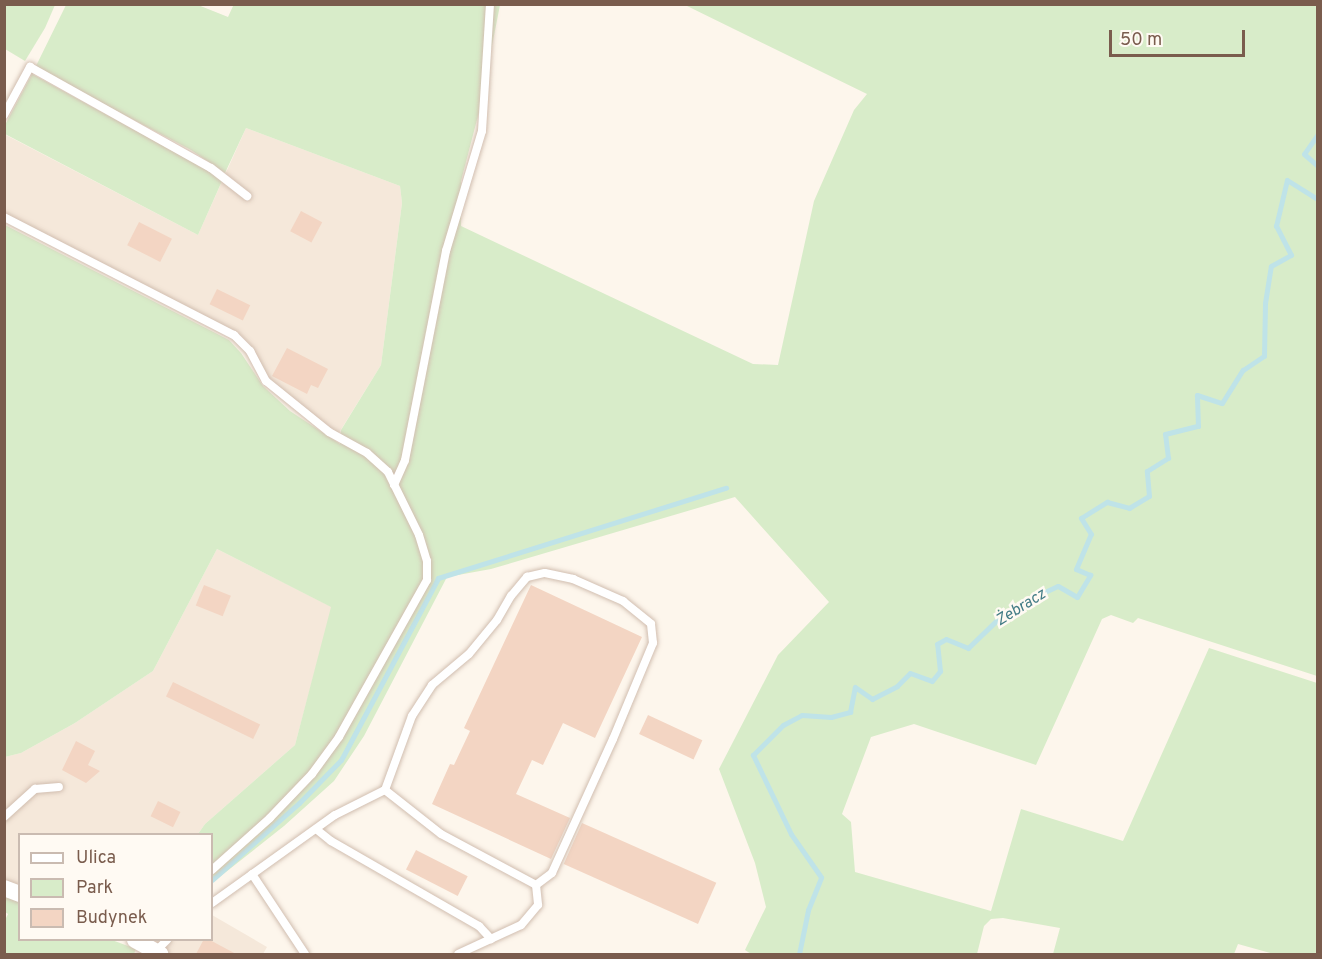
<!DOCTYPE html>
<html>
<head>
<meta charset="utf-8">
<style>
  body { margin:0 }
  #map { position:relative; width:1322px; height:959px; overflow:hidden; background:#fdf6ec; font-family:Overpass,sans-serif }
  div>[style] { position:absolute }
  .residential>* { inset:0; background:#f5e8da }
  .green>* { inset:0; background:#d8ecc9 }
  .stream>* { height:5px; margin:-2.5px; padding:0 2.5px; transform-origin:2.5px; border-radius:2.5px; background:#bfe3e8 }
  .building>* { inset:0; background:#f3d5c3; transform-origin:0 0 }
  .roads { filter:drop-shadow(0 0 2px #d1beb0) drop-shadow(0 0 2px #d1beb0) }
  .service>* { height:8px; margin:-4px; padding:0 4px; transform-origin:4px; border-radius:4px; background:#fff }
  .minor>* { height:16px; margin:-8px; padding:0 8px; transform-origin:8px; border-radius:8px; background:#fff }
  span { translate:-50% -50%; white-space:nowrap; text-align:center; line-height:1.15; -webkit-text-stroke:5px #fffaf3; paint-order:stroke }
  .water-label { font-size:16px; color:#437c86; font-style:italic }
  .frame { position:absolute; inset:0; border:6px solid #7a5c4d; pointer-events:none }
  .legend { position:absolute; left:18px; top:833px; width:195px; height:108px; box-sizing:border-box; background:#fffaf3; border:2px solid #cabbb1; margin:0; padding:8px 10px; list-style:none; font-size:18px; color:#7a5c4d }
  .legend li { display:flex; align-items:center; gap:12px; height:30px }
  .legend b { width:30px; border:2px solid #cabbb1 }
  .scale { position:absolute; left:1109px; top:30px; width:136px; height:27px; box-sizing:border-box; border:3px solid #7a5c4d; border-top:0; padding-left:8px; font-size:18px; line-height:21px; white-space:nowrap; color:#7a5c4d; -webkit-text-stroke:4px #fffaf3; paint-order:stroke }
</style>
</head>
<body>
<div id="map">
  <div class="residential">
    <div style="clip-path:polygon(246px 128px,400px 186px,402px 203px,381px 365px,337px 436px,266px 381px,234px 335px,5px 215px,4px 134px,198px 235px)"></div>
    <div style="clip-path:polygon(217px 549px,332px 607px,295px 745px,205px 824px,198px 834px,20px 834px,19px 894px,5px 888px,5px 757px,21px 753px,75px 723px,153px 671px)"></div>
    <div style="clip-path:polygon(212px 915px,267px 947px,263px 954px,160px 954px,135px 940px,212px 940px)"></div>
  </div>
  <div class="green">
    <div style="clip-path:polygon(5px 4px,55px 5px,45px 28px,25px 61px,5px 49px)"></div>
    <div style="clip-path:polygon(234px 4px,500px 5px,479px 112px,461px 181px,461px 226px,753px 364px,778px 365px,814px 201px,854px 110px,867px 94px,685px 5px,1317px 5px,1317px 676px,1138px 618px,1133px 623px,1111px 615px,1102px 619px,1036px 765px,914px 724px,871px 737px,842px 814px,851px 822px,855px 872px,991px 911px,1021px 809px,1123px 841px,1209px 648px,1317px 683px,1317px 954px,1274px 954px,1238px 944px,1234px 954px,1053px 954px,1060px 928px,1003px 918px,991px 919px,984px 926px,977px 954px,751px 954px,745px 950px,766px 907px,755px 863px,719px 769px,778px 655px,829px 602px,735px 497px,491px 569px,447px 577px,364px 736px,334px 781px,284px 826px,212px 883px,212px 834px,198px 834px,205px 824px,295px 745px,331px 607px,217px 549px,153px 671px,75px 723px,21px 753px,5px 757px,5px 225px,229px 340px,241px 353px,263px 386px,290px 411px,340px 444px,341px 430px,381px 365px,402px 203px,400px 186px,246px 128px,225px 173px,191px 150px,35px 68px,66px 5px,198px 5px,228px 17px)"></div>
    <div style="clip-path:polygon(32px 74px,204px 168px,222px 181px,198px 235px,5px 134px,5px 125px)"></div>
    <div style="clip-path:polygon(5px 895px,19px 901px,20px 940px,112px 940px,136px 949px,134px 954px,5px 954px,4px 922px,8px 914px,5px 912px)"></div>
  </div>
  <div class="stream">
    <div style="left:1318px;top:134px;width:24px;rotate:125deg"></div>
    <div style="left:1304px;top:154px;width:18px;rotate:41deg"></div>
    <div style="left:212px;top:880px;width:116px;rotate:-41.5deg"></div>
    <div style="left:299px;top:803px;width:60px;rotate:-45.7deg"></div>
    <div style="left:341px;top:760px;width:206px;rotate:-61.9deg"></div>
    <div style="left:438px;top:578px;width:302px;rotate:-17.4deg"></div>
    <div style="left:799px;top:954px;width:45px;rotate:-78.4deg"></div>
    <div style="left:808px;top:910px;width:35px;rotate:-68deg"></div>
    <div style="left:821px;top:877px;width:52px;rotate:-124.9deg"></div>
    <div style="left:791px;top:834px;width:88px;rotate:-115.7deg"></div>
    <div style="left:753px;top:755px;width:42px;rotate:-45deg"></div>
    <div style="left:783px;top:725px;width:21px;rotate:-28deg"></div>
    <div style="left:802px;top:715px;width:29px;rotate:4deg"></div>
    <div style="left:831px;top:717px;width:20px;rotate:-15deg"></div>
    <div style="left:850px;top:712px;width:25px;rotate:-79deg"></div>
    <div style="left:855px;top:687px;width:21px;rotate:35deg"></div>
    <div style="left:872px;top:699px;width:28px;rotate:-27deg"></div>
    <div style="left:897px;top:686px;width:18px;rotate:-45deg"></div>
    <div style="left:910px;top:673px;width:23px;rotate:20deg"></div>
    <div style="left:932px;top:681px;width:13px;rotate:-51deg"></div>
    <div style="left:940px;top:671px;width:27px;rotate:-96deg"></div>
    <div style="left:937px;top:644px;width:10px;rotate:-29deg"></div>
    <div style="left:946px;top:639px;width:24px;rotate:22deg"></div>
    <div style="left:968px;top:648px;width:39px;rotate:-44deg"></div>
    <div style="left:996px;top:621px;width:45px;rotate:-32.3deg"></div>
    <div style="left:1034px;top:597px;width:26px;rotate:-25deg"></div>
    <div style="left:1058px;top:586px;width:22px;rotate:30deg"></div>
    <div style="left:1077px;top:597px;width:26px;rotate:-59deg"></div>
    <div style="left:1090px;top:575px;width:15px;rotate:-157deg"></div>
    <div style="left:1076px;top:569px;width:38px;rotate:-67deg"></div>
    <div style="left:1091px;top:534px;width:19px;rotate:-122deg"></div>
    <div style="left:1081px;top:518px;width:31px;rotate:-32deg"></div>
    <div style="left:1107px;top:502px;width:23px;rotate:15deg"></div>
    <div style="left:1129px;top:508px;width:23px;rotate:-31deg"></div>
    <div style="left:1149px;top:496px;width:25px;rotate:-95deg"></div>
    <div style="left:1147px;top:471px;width:25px;rotate:-32deg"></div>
    <div style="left:1168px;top:458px;width:24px;rotate:-97deg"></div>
    <div style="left:1165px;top:434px;width:34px;rotate:-14deg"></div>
    <div style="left:1198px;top:426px;width:31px;rotate:-92deg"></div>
    <div style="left:1197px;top:395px;width:26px;rotate:18deg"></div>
    <div style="left:1222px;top:403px;width:39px;rotate:-58deg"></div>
    <div style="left:1243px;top:370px;width:25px;rotate:-34deg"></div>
    <div style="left:1264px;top:356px;width:53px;rotate:-88.9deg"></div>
    <div style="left:1265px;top:303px;width:37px;rotate:-81deg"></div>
    <div style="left:1271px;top:266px;width:23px;rotate:-29deg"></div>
    <div style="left:1291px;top:255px;width:33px;rotate:-117deg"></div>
    <div style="left:1276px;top:226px;width:47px;rotate:-76.6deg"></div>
    <div style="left:1287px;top:180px;width:36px;rotate:32deg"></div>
  </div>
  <div class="building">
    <div style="left:301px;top:211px;width:24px;height:23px;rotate:28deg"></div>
    <div style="left:139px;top:222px;width:37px;height:26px;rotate:27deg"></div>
    <div style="left:217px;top:289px;width:37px;height:17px;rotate:26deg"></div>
    <div style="clip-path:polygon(287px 348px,328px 369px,318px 388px,311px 385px,307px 394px,272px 376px)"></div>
    <div style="left:204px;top:585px;width:29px;height:22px;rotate:22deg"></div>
    <div style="clip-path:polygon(531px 585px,642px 637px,595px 738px,563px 723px,543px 765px,532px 760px,516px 794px,570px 818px,551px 859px,432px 804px,450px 764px,454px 765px,470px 731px,464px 728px)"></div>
    <div style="left:173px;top:682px;width:97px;height:16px;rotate:26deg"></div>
    <div style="left:648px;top:715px;width:60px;height:21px;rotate:25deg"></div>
    <div style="clip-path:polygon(76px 741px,95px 751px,88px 765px,100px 771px,86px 783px,62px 770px)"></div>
    <div style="left:158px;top:801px;width:25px;height:17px;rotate:26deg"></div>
    <div style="left:582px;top:823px;width:147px;height:45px;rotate:24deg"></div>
    <div style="left:416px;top:850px;width:58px;height:22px;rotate:27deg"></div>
    <div style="clip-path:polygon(204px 939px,208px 939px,236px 954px,196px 954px)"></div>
  </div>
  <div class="roads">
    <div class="service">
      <div style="left:4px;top:115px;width:55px;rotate:-61.6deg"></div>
      <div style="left:30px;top:67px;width:207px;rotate:29.2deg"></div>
      <div style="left:211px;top:168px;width:46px;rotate:37.9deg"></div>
      <div style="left:4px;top:217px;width:259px;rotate:27.2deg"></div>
      <div style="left:234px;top:335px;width:23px;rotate:45deg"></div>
      <div style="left:250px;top:351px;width:34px;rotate:62deg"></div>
      <div style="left:266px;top:381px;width:81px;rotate:39deg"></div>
      <div style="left:329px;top:432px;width:43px;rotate:28.9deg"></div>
      <div style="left:367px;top:453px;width:28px;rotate:42deg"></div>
      <div style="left:388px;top:472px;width:70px;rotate:63.8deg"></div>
      <div style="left:419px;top:535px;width:27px;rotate:73deg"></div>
      <div style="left:427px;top:561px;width:19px;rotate:90deg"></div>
      <div style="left:427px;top:580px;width:180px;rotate:119.3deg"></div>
      <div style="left:339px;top:737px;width:46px;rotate:126.1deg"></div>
      <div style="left:312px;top:774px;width:61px;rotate:133.7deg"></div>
      <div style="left:270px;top:818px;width:78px;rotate:138.1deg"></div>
      <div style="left:394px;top:485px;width:27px;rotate:-66deg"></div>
      <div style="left:405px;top:460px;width:213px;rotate:-78.9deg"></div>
      <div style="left:446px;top:251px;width:125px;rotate:-73.3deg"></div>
      <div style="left:482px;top:131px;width:127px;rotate:-86.4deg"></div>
      <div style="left:385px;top:790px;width:79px;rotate:-70deg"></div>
      <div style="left:412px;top:716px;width:37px;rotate:-57deg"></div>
      <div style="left:432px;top:685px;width:48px;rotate:-40deg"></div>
      <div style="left:469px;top:654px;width:44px;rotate:-50.5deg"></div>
      <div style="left:497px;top:620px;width:28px;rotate:-60deg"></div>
      <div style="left:511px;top:596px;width:25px;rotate:-50deg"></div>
      <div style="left:527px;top:577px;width:18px;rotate:-13deg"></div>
      <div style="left:545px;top:573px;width:29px;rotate:12deg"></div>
      <div style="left:573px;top:579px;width:55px;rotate:23.7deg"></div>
      <div style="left:623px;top:601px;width:36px;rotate:39deg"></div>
      <div style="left:651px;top:624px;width:19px;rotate:84deg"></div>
      <div style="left:653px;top:643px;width:104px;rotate:112.6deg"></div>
      <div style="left:613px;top:739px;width:147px;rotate:114.5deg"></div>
      <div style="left:552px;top:873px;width:20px;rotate:143deg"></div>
      <div style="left:4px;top:817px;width:42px;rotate:-42.1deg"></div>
      <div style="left:35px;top:789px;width:24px;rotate:-5deg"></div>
      <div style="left:316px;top:829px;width:19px;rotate:39deg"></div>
      <div style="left:331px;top:841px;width:171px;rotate:29.9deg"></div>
      <div style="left:479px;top:926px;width:18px;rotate:47deg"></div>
      <div style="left:252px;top:874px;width:96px;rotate:56.5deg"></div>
      <div style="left:212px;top:903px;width:151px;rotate:-35.6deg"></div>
      <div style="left:335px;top:815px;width:56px;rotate:-26.6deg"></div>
      <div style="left:385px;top:790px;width:71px;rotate:38.2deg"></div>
      <div style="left:441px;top:834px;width:108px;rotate:28.2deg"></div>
      <div style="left:536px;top:885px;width:20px;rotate:84deg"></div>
      <div style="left:538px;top:905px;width:26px;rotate:130deg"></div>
      <div style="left:521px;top:925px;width:69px;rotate:155.3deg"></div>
      <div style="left:155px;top:952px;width:17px;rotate:-45deg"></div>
    </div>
    <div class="minor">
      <div style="left:4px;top:888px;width:17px;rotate:21deg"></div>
      <div style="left:135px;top:940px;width:29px;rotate:29deg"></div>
    </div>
  </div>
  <div class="water-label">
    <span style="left:1021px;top:608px;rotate:-32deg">Żebracz</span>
  </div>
  <div class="frame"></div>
  <ul class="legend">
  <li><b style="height:8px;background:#fff"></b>Ulica</li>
  <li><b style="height:16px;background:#d8ecc9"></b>Park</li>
  <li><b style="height:16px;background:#f3d5c3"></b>Budynek</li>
  </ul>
  <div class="scale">50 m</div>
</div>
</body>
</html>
